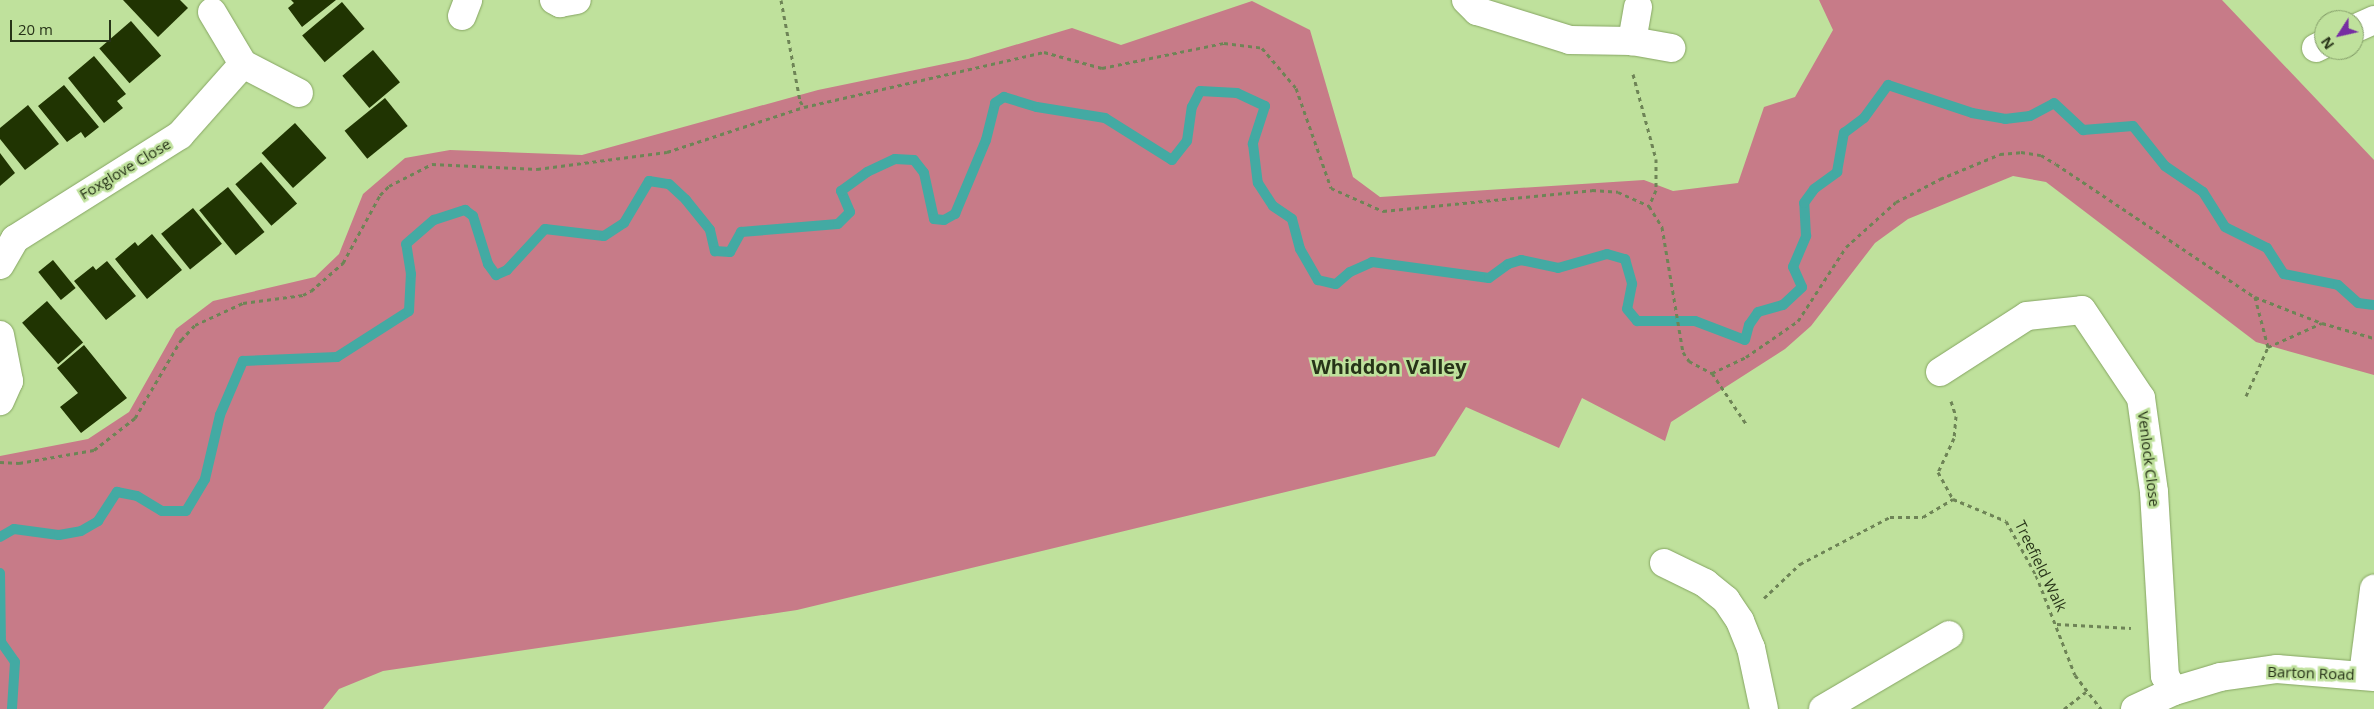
<!DOCTYPE html>
<html>
<head>
<meta charset="utf-8">
<style>
  body { margin:0 }
  #map { position:relative; width:2374px; height:709px; overflow:hidden; background:#bfe19c; font-family:"Open Sans",sans-serif }
  div>[style] { position:absolute }
  .forest>* { inset:0; background:#c77b88 }
  .stream>* { height:10px; margin:-5px; padding:0 5px; transform-origin:5px; border-radius:5px; background:#43aaa3 }
  .building>* { inset:0; background:#203402; transform-origin:0 0 }
  .path>* { height:3px; margin-top:-1.5px; transform-origin:0; background:repeating-linear-gradient(90deg,#6e8456 0 4px,transparent 0 8px) }
  .roads { filter:drop-shadow(0 0 1px #86a563) drop-shadow(0 0 1px #86a563) }
  .minor>* { height:28px; margin:-14px; padding:0 14px; transform-origin:14px; border-radius:14px; background:#fff }
  span { translate:-50% -50%; white-space:nowrap; text-align:center; line-height:1.15; -webkit-text-stroke:5px #bfe19c; paint-order:stroke }
  .street-label { font-size:15px; color:#273318 }
  .district-label { font-size:20px; color:#273318; font-weight:700 }
  .north { position:absolute; left:2314px; top:10px; width:50px; height:50px; box-sizing:border-box; background:#bfe19c; border:1px solid #829b67; border-radius:50%; rotate:235deg; font-size:14px; font-weight:700; line-height:20px; text-align:center; color:#273318 }
  .north::after { content:''; display:block; margin:auto; width:18px; height:22px; background:#762ea2; clip-path:polygon(50% 0,100% 100%,50% 72%,0 100%) }
  .scale { position:absolute; left:10px; top:20px; width:101px; height:22px; box-sizing:border-box; border:2px solid #273318; border-top:0; padding-left:6px; font-size:15px; line-height:18px; white-space:nowrap; color:#273318; -webkit-text-stroke:4px #bfe19c; paint-order:stroke }
</style>
</head>
<body>
<div id="map">
  <div class="forest">
    <div style="clip-path:polygon(1819px 0,2222px 0,2374px 160px,2374px 375px,2256px 342px,2046px 182px,2013px 176px,1908px 219px,1875px 243px,1811px 326px,1785px 349px,1671px 422px,1665px 441px,1582px 398px,1559px 448px,1466px 407px,1435px 456px,797px 610px,383px 671px,339px 689px,323px 709px,0 709px,0 456px,88px 439px,129px 412px,176px 329px,213px 301px,315px 277px,339px 254px,363px 194px,405px 158px,450px 150px,582px 155px,818px 90px,968px 59px,1072px 28px,1121px 45px,1252px 1px,1310px 30px,1353px 177px,1380px 197px,1644px 180px,1673px 191px,1738px 183px,1764px 107px,1795px 97px,1833px 30px)"></div>
  </div>
  <div class="stream">
    <div style="left:0;top:537px;width:16px;rotate:-30deg"></div>
    <div style="left:14px;top:529px;width:45px;rotate:7.6deg"></div>
    <div style="left:59px;top:535px;width:22px;rotate:-10deg"></div>
    <div style="left:81px;top:531px;width:20px;rotate:-30deg"></div>
    <div style="left:98px;top:521px;width:35px;rotate:-57deg"></div>
    <div style="left:117px;top:492px;width:20px;rotate:11deg"></div>
    <div style="left:137px;top:496px;width:29px;rotate:31deg"></div>
    <div style="left:162px;top:511px;width:24px"></div>
    <div style="left:186px;top:511px;width:37px;rotate:-59deg"></div>
    <div style="left:205px;top:479px;width:66px;rotate:-76.8deg"></div>
    <div style="left:220px;top:415px;width:59px;rotate:-66.9deg"></div>
    <div style="left:243px;top:361px;width:94px;rotate:-2.4deg"></div>
    <div style="left:337px;top:357px;width:85px;rotate:-32.6deg"></div>
    <div style="left:409px;top:311px;width:37px;rotate:-87deg"></div>
    <div style="left:411px;top:274px;width:30px;rotate:-99deg"></div>
    <div style="left:406px;top:244px;width:37px;rotate:-41deg"></div>
    <div style="left:434px;top:220px;width:33px;rotate:-18deg"></div>
    <div style="left:465px;top:210px;width:10px;rotate:37deg"></div>
    <div style="left:473px;top:216px;width:50px;rotate:72.6deg"></div>
    <div style="left:488px;top:264px;width:14px;rotate:54deg"></div>
    <div style="left:496px;top:275px;width:12px;rotate:-24deg"></div>
    <div style="left:507px;top:270px;width:56px;rotate:-47.2deg"></div>
    <div style="left:545px;top:229px;width:59px;rotate:6.8deg"></div>
    <div style="left:604px;top:236px;width:24px;rotate:-33deg"></div>
    <div style="left:624px;top:223px;width:49px;rotate:-59.2deg"></div>
    <div style="left:649px;top:181px;width:20px;rotate:9deg"></div>
    <div style="left:669px;top:184px;width:23px;rotate:43deg"></div>
    <div style="left:686px;top:200px;width:38px;rotate:51deg"></div>
    <div style="left:710px;top:230px;width:22px;rotate:77deg"></div>
    <div style="left:715px;top:251px;width:15px;rotate:4deg"></div>
    <div style="left:730px;top:252px;width:23px;rotate:-61deg"></div>
    <div style="left:741px;top:232px;width:97px;rotate:-4.7deg"></div>
    <div style="left:838px;top:224px;width:17px;rotate:-45deg"></div>
    <div style="left:850px;top:212px;width:23px;rotate:-113deg"></div>
    <div style="left:841px;top:191px;width:32px;rotate:-36deg"></div>
    <div style="left:867px;top:172px;width:31px;rotate:-25deg"></div>
    <div style="left:895px;top:159px;width:19px;rotate:3deg"></div>
    <div style="left:914px;top:160px;width:16px;rotate:52deg"></div>
    <div style="left:924px;top:173px;width:47px;rotate:77.7deg"></div>
    <div style="left:934px;top:219px;width:10px;rotate:6deg"></div>
    <div style="left:944px;top:220px;width:13px;rotate:-29deg"></div>
    <div style="left:955px;top:214px;width:80px;rotate:-67.3deg"></div>
    <div style="left:986px;top:140px;width:38px;rotate:-76deg"></div>
    <div style="left:995px;top:103px;width:11px;rotate:-34deg"></div>
    <div style="left:1004px;top:97px;width:34px;rotate:17deg"></div>
    <div style="left:1037px;top:107px;width:69px;rotate:9.2deg"></div>
    <div style="left:1105px;top:118px;width:79px;rotate:32.1deg"></div>
    <div style="left:1172px;top:160px;width:24px;rotate:-52deg"></div>
    <div style="left:1187px;top:141px;width:34px;rotate:-82deg"></div>
    <div style="left:1192px;top:107px;width:18px;rotate:-63deg"></div>
    <div style="left:1200px;top:91px;width:37px;rotate:3deg"></div>
    <div style="left:1237px;top:93px;width:31px;rotate:25deg"></div>
    <div style="left:1265px;top:106px;width:40px;rotate:108deg"></div>
    <div style="left:1253px;top:144px;width:39px;rotate:83deg"></div>
    <div style="left:1258px;top:183px;width:27px;rotate:57deg"></div>
    <div style="left:1273px;top:206px;width:23px;rotate:34deg"></div>
    <div style="left:1292px;top:219px;width:31px;rotate:75deg"></div>
    <div style="left:1300px;top:249px;width:36px;rotate:60deg"></div>
    <div style="left:1318px;top:280px;width:18px;rotate:13deg"></div>
    <div style="left:1336px;top:284px;width:18px;rotate:-41deg"></div>
    <div style="left:1350px;top:272px;width:24px;rotate:-24deg"></div>
    <div style="left:1372px;top:262px;width:118px;rotate:7.8deg"></div>
    <div style="left:1489px;top:278px;width:24px;rotate:-36deg"></div>
    <div style="left:1508px;top:264px;width:14px;rotate:-17deg"></div>
    <div style="left:1521px;top:260px;width:38px;rotate:12deg"></div>
    <div style="left:1558px;top:268px;width:51px;rotate:-15.9deg"></div>
    <div style="left:1607px;top:254px;width:19px;rotate:16deg"></div>
    <div style="left:1625px;top:259px;width:26px;rotate:74deg"></div>
    <div style="left:1632px;top:284px;width:25px;rotate:101deg"></div>
    <div style="left:1627px;top:309px;width:16px;rotate:50deg"></div>
    <div style="left:1637px;top:321px;width:58px"></div>
    <div style="left:1695px;top:321px;width:53px;rotate:20.8deg"></div>
    <div style="left:1745px;top:340px;width:16px;rotate:-75deg"></div>
    <div style="left:1749px;top:325px;width:16px;rotate:-55deg"></div>
    <div style="left:1758px;top:312px;width:26px;rotate:-16deg"></div>
    <div style="left:1783px;top:305px;width:26px;rotate:-43deg"></div>
    <div style="left:1802px;top:287px;width:22px;rotate:-114deg"></div>
    <div style="left:1793px;top:267px;width:34px;rotate:-67deg"></div>
    <div style="left:1806px;top:236px;width:33px;rotate:-93deg"></div>
    <div style="left:1804px;top:203px;width:17px;rotate:-54deg"></div>
    <div style="left:1814px;top:189px;width:29px;rotate:-36deg"></div>
    <div style="left:1837px;top:172px;width:40px;rotate:-80deg"></div>
    <div style="left:1844px;top:133px;width:25px;rotate:-37deg"></div>
    <div style="left:1864px;top:118px;width:41px;rotate:-54deg"></div>
    <div style="left:1888px;top:85px;width:89px;rotate:18.4deg"></div>
    <div style="left:1972px;top:113px;width:34px;rotate:10deg"></div>
    <div style="left:2005px;top:119px;width:25px;rotate:-7deg"></div>
    <div style="left:2030px;top:116px;width:27px;rotate:-28deg"></div>
    <div style="left:2054px;top:103px;width:40px;rotate:43deg"></div>
    <div style="left:2083px;top:130px;width:50px;rotate:-4.6deg"></div>
    <div style="left:2133px;top:126px;width:51px;rotate:51.3deg"></div>
    <div style="left:2165px;top:166px;width:46px;rotate:34.4deg"></div>
    <div style="left:2203px;top:192px;width:41px;rotate:57.8deg"></div>
    <div style="left:2225px;top:227px;width:47px;rotate:26.6deg"></div>
    <div style="left:2267px;top:248px;width:31px;rotate:57deg"></div>
    <div style="left:2284px;top:274px;width:55px;rotate:11.5deg"></div>
    <div style="left:2338px;top:285px;width:27px;rotate:42deg"></div>
    <div style="left:2358px;top:303px;width:16px;rotate:7deg"></div>
    <div style="left:0;top:573px;width:69px;rotate:89.2deg"></div>
    <div style="left:1px;top:642px;width:24px;rotate:55deg"></div>
    <div style="left:15px;top:662px;width:47px;rotate:93.7deg"></div>
  </div>
  <div class="building">
    <div style="clip-path:polygon(123px 0,180px 0,188px 8px,158px 37px)"></div>
    <div style="clip-path:polygon(291px 0,336px 0,302px 27px,288px 8px,294px 3px)"></div>
    <div style="left:342px;top:2px;width:35px;height:52px;rotate:50deg"></div>
    <div style="left:131px;top:21px;width:46px;height:42px;rotate:49deg"></div>
    <div style="left:373px;top:50px;width:42px;height:40px;rotate:50deg"></div>
    <div style="clip-path:polygon(94px 56px,126px 94px,117px 101px,123px 108px,104px 123px,68px 78px)"></div>
    <div style="clip-path:polygon(64px 85px,99px 127px,85px 138px,81px 132px,67px 142px,38px 106px)"></div>
    <div style="left:385px;top:98px;width:36px;height:52px;rotate:51deg"></div>
    <div style="clip-path:polygon(28px 105px,59px 144px,25px 170px,0 139px,0 128px)"></div>
    <div style="left:295px;top:123px;width:47px;height:45px;rotate:48deg"></div>
    <div style="clip-path:polygon(0 153px,15px 173px,0 186px)"></div>
    <div style="left:261px;top:162px;width:55px;height:34px;rotate:49deg"></div>
    <div style="left:228px;top:187px;width:58px;height:37px;rotate:51deg"></div>
    <div style="left:193px;top:208px;width:46px;height:41px;rotate:51deg"></div>
    <div style="clip-path:polygon(152px 234px,182px 270px,147px 299px,115px 259px,135px 242px,138px 246px)"></div>
    <div style="left:53px;top:260px;width:36px;height:19px;rotate:51deg"></div>
    <div style="clip-path:polygon(107px 261px,136px 296px,106px 320px,74px 281px,93px 266px,96px 270px)"></div>
    <div style="left:47px;top:301px;width:55px;height:33px;rotate:49deg"></div>
    <div style="clip-path:polygon(84px 345px,127px 398px,81px 433px,60px 407px,78px 393px,57px 368px)"></div>
  </div>
  <div class="path">
    <div style="left:781px;top:0;width:103px;rotate:79.3deg"></div>
    <div style="left:800px;top:101px;width:7px;rotate:56deg"></div>
    <div style="left:1633px;top:74px;width:88px;rotate:74.9deg"></div>
    <div style="left:1656px;top:159px;width:31px;rotate:90deg"></div>
    <div style="left:1656px;top:190px;width:17px;rotate:114deg"></div>
    <div style="left:2268px;top:347px;width:59px;rotate:-24deg"></div>
    <div style="left:1712px;top:373px;width:63px;rotate:56.1deg"></div>
    <div style="left:2246px;top:396px;width:54px;rotate:-65.8deg"></div>
    <div style="left:2268px;top:347px;width:52px;rotate:-104.6deg"></div>
    <div style="left:1951px;top:401px;width:16px;rotate:72deg"></div>
    <div style="left:1956px;top:416px;width:22px;rotate:95deg"></div>
    <div style="left:1954px;top:438px;width:38px;rotate:115deg"></div>
    <div style="left:1938px;top:472px;width:31px;rotate:61deg"></div>
    <div style="left:0;top:462px;width:19px;rotate:3deg"></div>
    <div style="left:19px;top:463px;width:76px;rotate:-9.8deg"></div>
    <div style="left:94px;top:450px;width:52px;rotate:-38deg"></div>
    <div style="left:135px;top:418px;width:91px;rotate:-59.5deg"></div>
    <div style="left:181px;top:340px;width:21px;rotate:-47deg"></div>
    <div style="left:195px;top:325px;width:53px;rotate:-24.6deg"></div>
    <div style="left:243px;top:303px;width:61px;rotate:-7.6deg"></div>
    <div style="left:303px;top:295px;width:9px;rotate:-27deg"></div>
    <div style="left:311px;top:291px;width:43px;rotate:-41.2deg"></div>
    <div style="left:343px;top:263px;width:77px;rotate:-61.4deg"></div>
    <div style="left:380px;top:195px;width:13px;rotate:-45deg"></div>
    <div style="left:389px;top:186px;width:48px;rotate:-27.1deg"></div>
    <div style="left:432px;top:164px;width:105px;rotate:2.7deg"></div>
    <div style="left:537px;top:169px;width:131px;rotate:-7.5deg"></div>
    <div style="left:667px;top:152px;width:144px;rotate:-18.2deg"></div>
    <div style="left:804px;top:107px;width:246px;rotate:-12.9deg"></div>
    <div style="left:1044px;top:52px;width:60px;rotate:15.4deg"></div>
    <div style="left:1102px;top:68px;width:125px;rotate:-11.6deg"></div>
    <div style="left:1224px;top:43px;width:38px;rotate:7deg"></div>
    <div style="left:1262px;top:48px;width:52px;rotate:49.6deg"></div>
    <div style="left:1296px;top:88px;width:106px;rotate:70.7deg"></div>
    <div style="left:1331px;top:188px;width:57px;rotate:23.9deg"></div>
    <div style="left:1383px;top:211px;width:210px;rotate:-5.7deg"></div>
    <div style="left:1592px;top:190px;width:26px;rotate:4deg"></div>
    <div style="left:1618px;top:192px;width:34px;rotate:24deg"></div>
    <div style="left:1649px;top:206px;width:25px;rotate:58deg"></div>
    <div style="left:1662px;top:227px;width:127px;rotate:80.5deg"></div>
    <div style="left:1683px;top:352px;width:11px;rotate:56deg"></div>
    <div style="left:1689px;top:361px;width:26px;rotate:28deg"></div>
    <div style="left:1712px;top:373px;width:38px;rotate:-25deg"></div>
    <div style="left:1746px;top:357px;width:63px;rotate:-34.7deg"></div>
    <div style="left:1798px;top:321px;width:88px;rotate:-57deg"></div>
    <div style="left:1846px;top:247px;width:67px;rotate:-42deg"></div>
    <div style="left:1896px;top:202px;width:50px;rotate:-27.6deg"></div>
    <div style="left:1940px;top:179px;width:65px;rotate:-22.6deg"></div>
    <div style="left:2000px;top:154px;width:21px;rotate:-5deg"></div>
    <div style="left:2021px;top:152px;width:20px;rotate:9deg"></div>
    <div style="left:2041px;top:155px;width:17px;rotate:31deg"></div>
    <div style="left:2056px;top:164px;width:239px;rotate:33.8deg"></div>
    <div style="left:2255px;top:297px;width:72px;rotate:21.2deg"></div>
    <div style="left:2322px;top:323px;width:54px;rotate:16.1deg"></div>
    <div style="left:1764px;top:598px;width:50px;rotate:-43.4deg"></div>
    <div style="left:1800px;top:564px;width:102px;rotate:-27.6deg"></div>
    <div style="left:1890px;top:517px;width:33px"></div>
    <div style="left:1923px;top:517px;width:35px;rotate:-31deg"></div>
    <div style="left:1953px;top:499px;width:57px;rotate:22.5deg"></div>
    <div style="left:2006px;top:521px;width:62px;rotate:60.9deg"></div>
    <div style="left:2036px;top:575px;width:107px;rotate:68.7deg"></div>
    <div style="left:2075px;top:675px;width:43px;rotate:52.6deg"></div>
    <div style="left:2057px;top:624px;width:74px;rotate:3.1deg"></div>
    <div style="left:2064px;top:709px;width:29px;rotate:-38deg"></div>
  </div>
  <div class="roads">
    <div class="minor">
      <div style="left:554px;top:0;width:7px;rotate:27deg"></div>
      <div style="left:560px;top:3px;width:17px;rotate:-10deg"></div>
      <div style="left:1466px;top:0;width:16px;rotate:45deg"></div>
      <div style="left:1477px;top:11px;width:97px;rotate:17.3deg"></div>
      <div style="left:1570px;top:40px;width:62px;rotate:0.9deg"></div>
      <div style="left:1638px;top:7px;width:35px;rotate:100deg"></div>
      <div style="left:1632px;top:41px;width:40px;rotate:10deg"></div>
      <div style="left:212px;top:12px;width:61px;rotate:59.2deg"></div>
      <div style="left:243px;top:64px;width:63px;rotate:27.4deg"></div>
      <div style="left:462px;top:16px;width:17px;rotate:-69deg"></div>
      <div style="left:2354px;top:29px;width:22px;rotate:-24deg"></div>
      <div style="left:2316px;top:48px;width:9px;rotate:-27deg"></div>
      <div style="left:0;top:265px;width:30px;rotate:-60deg"></div>
      <div style="left:15px;top:239px;width:195px;rotate:-32.2deg"></div>
      <div style="left:180px;top:135px;width:95px;rotate:-48.4deg"></div>
      <div style="left:0;top:335px;width:47px;rotate:78.9deg"></div>
      <div style="left:9px;top:381px;width:22px;rotate:114deg"></div>
      <div style="left:1940px;top:372px;width:103px;rotate:-32.8deg"></div>
      <div style="left:2027px;top:316px;width:55px;rotate:-6.2deg"></div>
      <div style="left:2082px;top:310px;width:106px;rotate:56.2deg"></div>
      <div style="left:2141px;top:398px;width:95px;rotate:82.1deg"></div>
      <div style="left:2154px;top:492px;width:184px;rotate:86.6deg"></div>
      <div style="left:2165px;top:676px;width:17px;rotate:59deg"></div>
      <div style="left:1664px;top:563px;width:46px;rotate:26deg"></div>
      <div style="left:1705px;top:583px;width:27px;rotate:39deg"></div>
      <div style="left:1726px;top:600px;width:25px;rotate:56deg"></div>
      <div style="left:1740px;top:621px;width:29px;rotate:68deg"></div>
      <div style="left:1751px;top:648px;width:62px;rotate:78deg"></div>
      <div style="left:2363px;top:675px;width:87px;rotate:-82.7deg"></div>
      <div style="left:1823px;top:709px;width:146px;rotate:-30.4deg"></div>
      <div style="left:2135px;top:709px;width:43px;rotate:-24.8deg"></div>
      <div style="left:2174px;top:691px;width:48px;rotate:-16.9deg"></div>
      <div style="left:2220px;top:677px;width:58px;rotate:-8deg"></div>
      <div style="left:2277px;top:669px;width:97px;rotate:4.7deg"></div>
    </div>
  </div>
  <div class="street-label">
    <span style="left:125px;top:169px;rotate:-31deg">Foxglove Close</span>
    <span style="left:2149px;top:459px;rotate:83deg">Venlock Close</span>
    <span style="left:2041px;top:566px;rotate:64deg">Treefield Walk</span>
    <span style="left:2311px;top:673px;rotate:2deg">Barton Road</span>
  </div>
  <div class="district-label">
    <span style="left:1389px;top:366px">Whiddon Valley</span>
  </div>
  <div class="north">N</div>
  <div class="scale">20 m</div>
</div>
</body>
</html>
